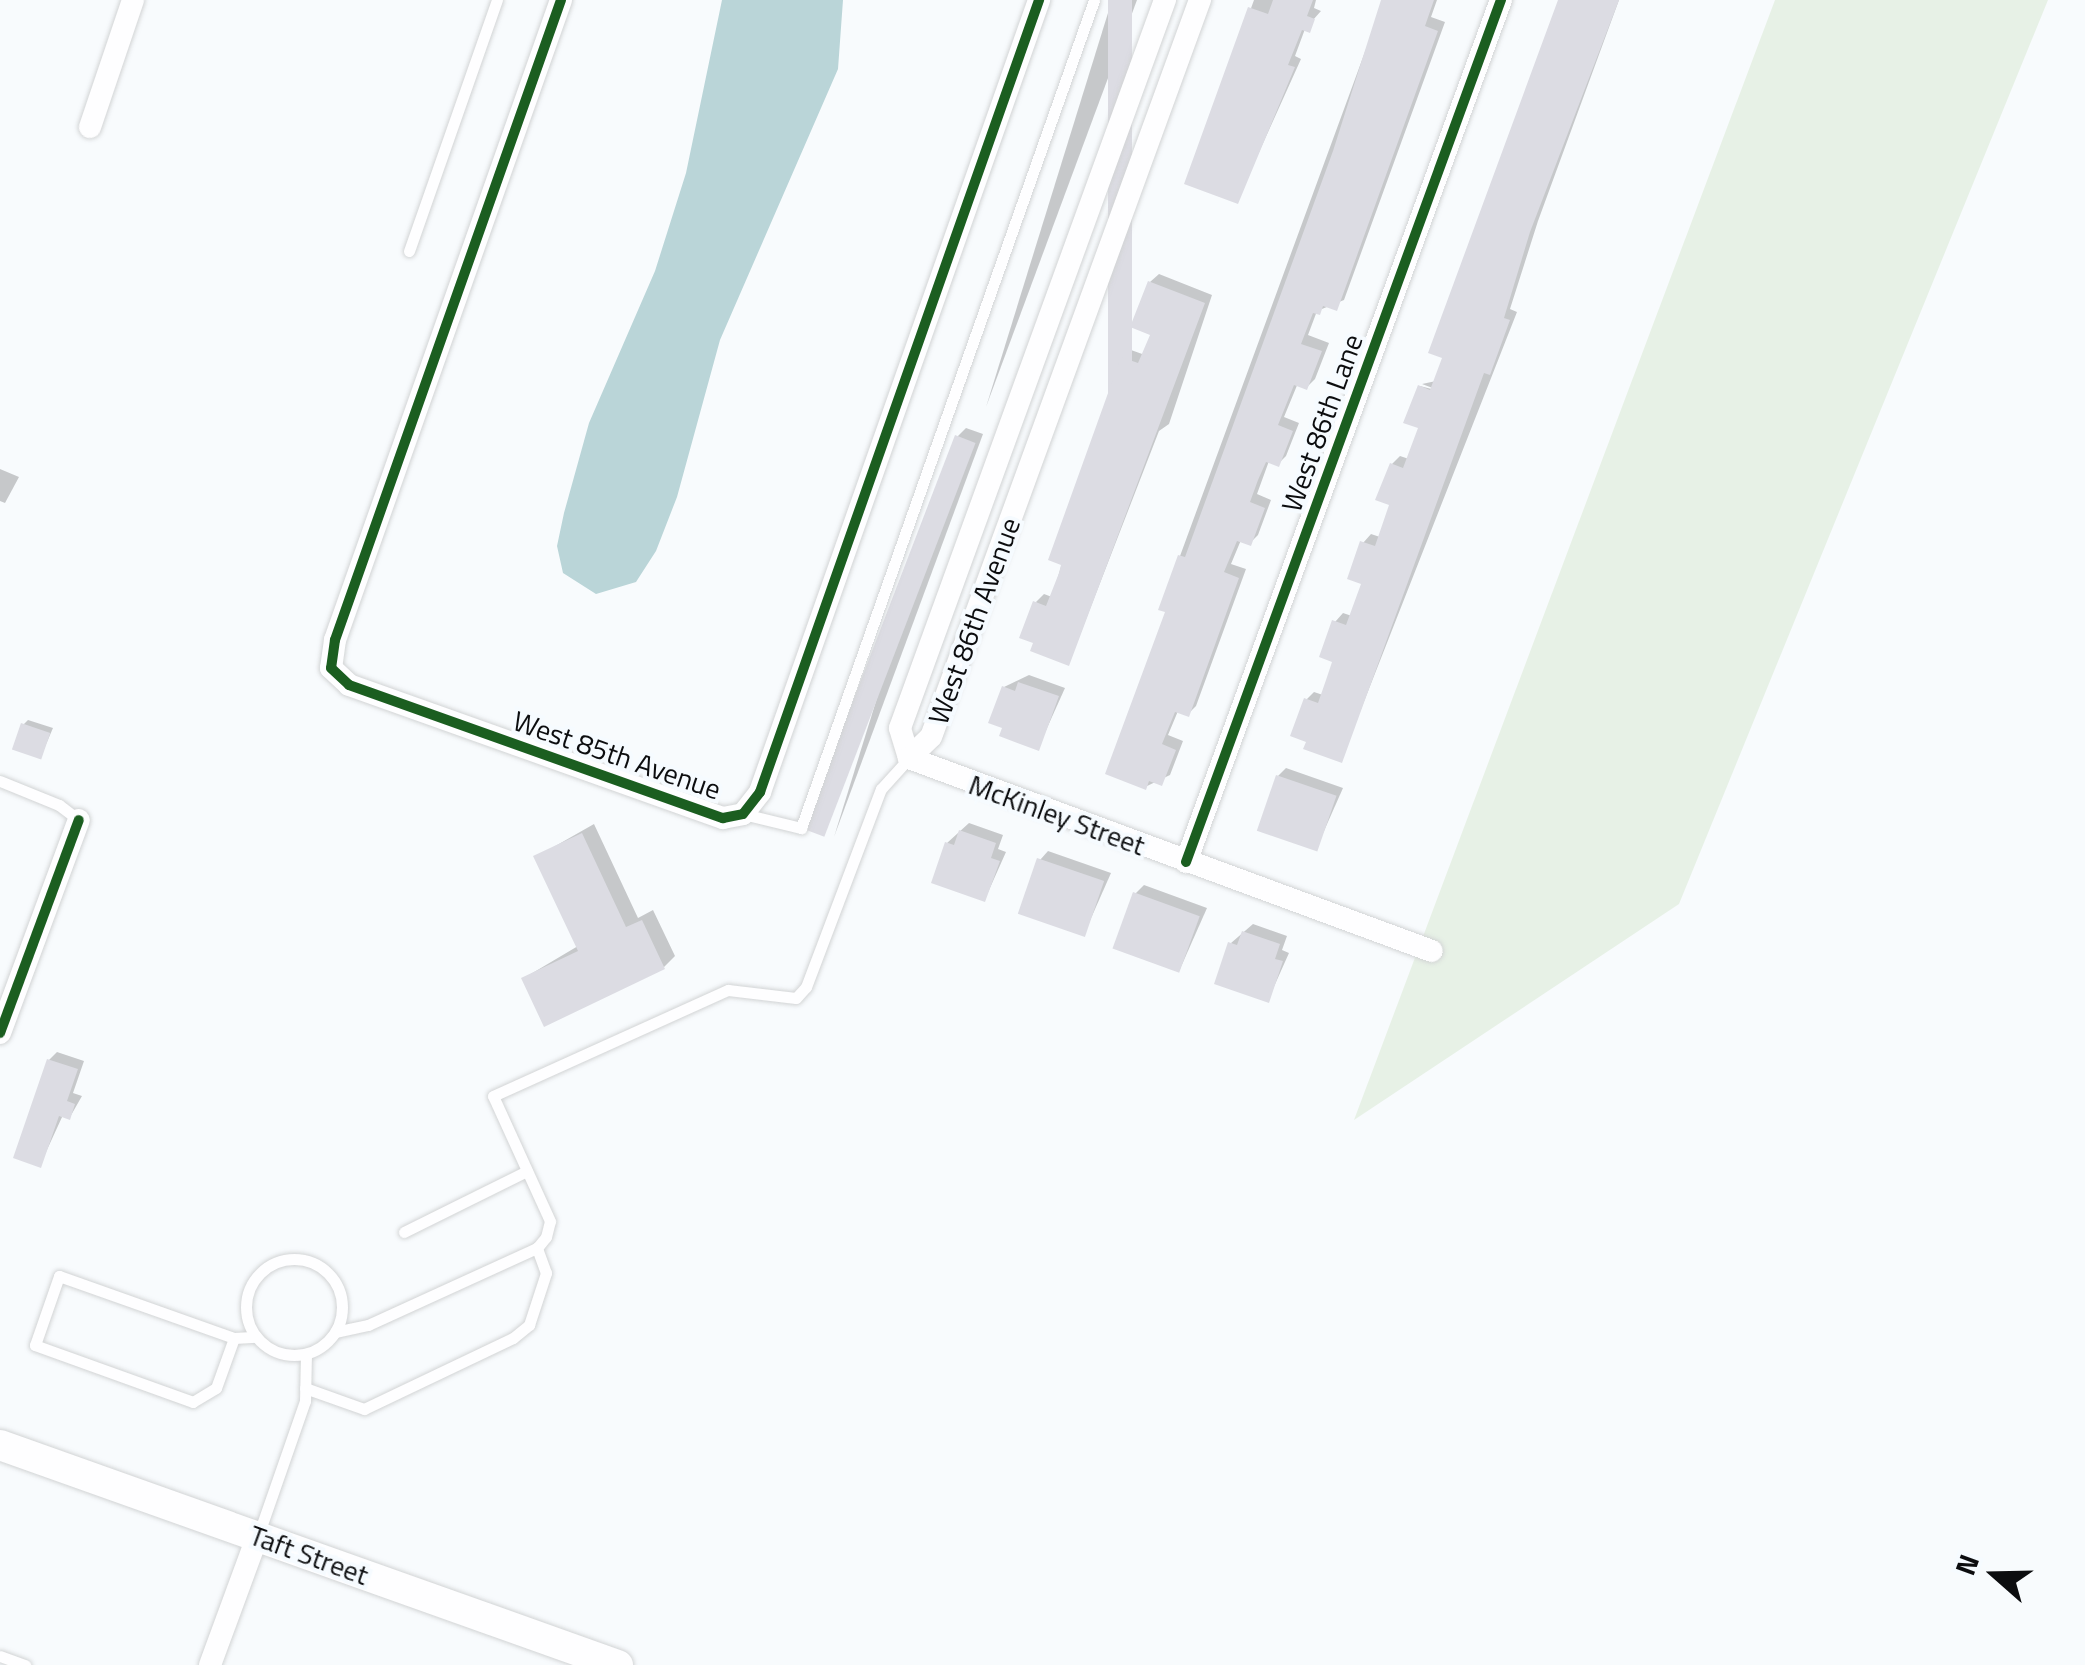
<!DOCTYPE html>
<html>
<head>
<meta charset="utf-8">
<style>
  body { margin:0 }
  #map { position:relative; width:2085px; height:1665px; overflow:hidden; background:#f8fbfd; font-family:"Titillium Web",sans-serif }
  div>[style] { position:absolute }
  .green>* { inset:0; background:#e7f1e6 }
  .water>* { inset:0; background:#bad5d8 }
  .shadow>* { inset:0; background:#0003 }
  .building>* { inset:0; background:#dcdce3; transform-origin:0 0 }
  .roads { filter:drop-shadow(0 0 2px #d2d4d5) drop-shadow(0 0 2px #d2d4d5) }
  .lane>* { height:11px; margin:-5.5px; padding:0 5.5px; transform-origin:5.5px; border-radius:5.5px; background:#fefeff }
  .lane>.ring { margin:-5.5px; padding:0; box-sizing:content-box; background:none; border:11px solid #fefeff; border-radius:50% }
  .street>* { height:22px; margin:-11px; padding:0 11px; transform-origin:11px; border-radius:11px; background:#fefeff }
  .secondary>* { height:30px; margin:-15px; padding:0 15px; transform-origin:15px; border-radius:15px; background:#fefeff }
  .cycleway>* { height:10px; margin:-5px; padding:0 5px; transform-origin:5px; border-radius:5px; background:#1b5e20 }
  span { translate:-50% -50%; white-space:nowrap; text-align:center; line-height:1.15; -webkit-text-stroke:8px #f6fbff; paint-order:stroke }
  .street-label { font-size:28px; color:#0c0d0f }
  .north { position:absolute; left:1945px; top:1525px; width:100px; height:100px; -webkit-text-stroke:8px #f6fbff; paint-order:stroke; rotate:290deg; font-size:28px; font-weight:700; line-height:40px; text-align:center; color:#0c0d0f }
  .north::after { content:''; display:block; margin:auto; width:35px; height:45px; background:#0c0d0f; clip-path:polygon(50% 0,100% 100%,50% 72%,0 100%) }
</style>
</head>
<body>
<div id="map">
  <div class="green">
    <div style="clip-path:polygon(1775px 0,2048px 0,1679px 904px,1354px 1120px)"></div>
  </div>
  <div class="water">
    <div style="clip-path:polygon(722px 0,843px 0,838px 69px,720px 340px,677px 497px,656px 551px,636px 582px,596px 594px,563px 573px,557px 546px,564px 513px,589px 423px,655px 271px,686px 173px)"></div>
  </div>
  <div class="shadow">
    <div style="clip-path:polygon(1112px 0,1137px 0,986px 407px)"></div>
    <div style="clip-path:polygon(1254px 0,1316px 0,1314px 8px,1321px 11px,1305px 29px,1295px 56px,1301px 59px,1237px 201px,1187px 183px)"></div>
    <div style="clip-path:polygon(1384px 0,1437px 0,1431px 17px,1445px 22px,1344px 300px,1317px 311px,1308px 335px,1329px 343px,1315px 379px,1307px 387px,1298px 383px,1284px 417px,1299px 423px,1286px 456px,1278px 464px,1269px 461px,1257px 494px,1271px 500px,1258px 535px,1250px 543px,1241px 540px,1231px 564px,1246px 569px,1196px 706px,1188px 714px,1178px 711px,1168px 735px,1183px 741px,1170px 775px,1145px 787px,1180px 556px)"></div>
    <div style="clip-path:polygon(1561px 0,1619px 0,1538px 221px,1510px 309px,1517px 312px,1341px 760px,1306px 700px,1314px 692px,1323px 695px,1335px 660px,1335px 622px,1343px 613px,1352px 616px,1364px 582px,1363px 543px,1371px 534px,1380px 537px,1393px 504px,1392px 464px,1400px 456px,1409px 459px,1421px 426px,1420px 386px,1443px 392px,1422px 384px,1436px 381px)"></div>
    <div style="clip-path:polygon(1159px 274px,1212px 295px,1169px 424px,1159px 431px,1069px 663px,1036px 602px,1044px 594px,1052px 597px,1123px 358px,1131px 350px,1145px 355px,1154px 334px,1150px 282px)"></div>
    <div style="clip-path:polygon(966px 428px,983px 434px,834px 837px,958px 436px)"></div>
    <div style="clip-path:polygon(0 469px,19px 477px,5px 503px,0 501px)"></div>
    <div style="clip-path:polygon(1029px 675px,1065px 688px,1038px 748px,1004px 687px)"></div>
    <div style="clip-path:polygon(28px 720px,53px 728px,41px 756px,23px 725px)"></div>
    <div style="clip-path:polygon(1286px 768px,1343px 788px,1316px 849px,1278px 776px)"></div>
    <div style="clip-path:polygon(969px 823px,1003px 835px,998px 849px,1006px 852px,985px 899px,947px 843px)"></div>
    <div style="clip-path:polygon(594px 824px,638px 918px,653px 910px,675px 956px,664px 967px,524px 978px,578px 946px,536px 857px)"></div>
    <div style="clip-path:polygon(1048px 851px,1111px 873px,1084px 934px,1040px 860px)"></div>
    <div style="clip-path:polygon(1144px 885px,1207px 908px,1180px 969px,1135px 894px)"></div>
    <div style="clip-path:polygon(1253px 924px,1287px 936px,1282px 950px,1289px 953px,1268px 1000px,1231px 943px)"></div>
    <div style="clip-path:polygon(57px 1052px,84px 1061px,73px 1093px,82px 1096px,70px 1117px,63px 1115px,40px 1165px,49px 1060px)"></div>
  </div>
  <div class="building">
    <div style="left:1108px;top:0;width:24px;height:427px"></div>
    <div style="clip-path:polygon(1273px 0,1313px 0,1307px 16px,1315px 19px,1310px 33px,1302px 30px,1288px 65px,1295px 67px,1238px 204px,1184px 184px,1248px 7px,1268px 14px)"></div>
    <div style="clip-path:polygon(1381px 0,1434px 0,1425px 26px,1438px 31px,1337px 311px,1323px 306px,1320px 315px,1313px 313px,1301px 344px,1322px 351px,1307px 390px,1294px 385px,1278px 425px,1293px 431px,1279px 467px,1266px 462px,1258px 480px,1250px 502px,1265px 508px,1251px 546px,1237px 541px,1224px 572px,1239px 578px,1189px 717px,1175px 712px,1162px 744px,1176px 750px,1162px 786px,1149px 781px,1146px 790px,1105px 774px,1165px 612px,1158px 610px,1178px 555px,1185px 557px,1333px 151px)"></div>
    <div style="clip-path:polygon(1558px 0,1619px 0,1530px 232px,1504px 318px,1510px 320px,1490px 375px,1484px 373px,1342px 763px,1303px 749px,1306px 742px,1290px 736px,1304px 698px,1318px 703px,1326px 680px,1332px 662px,1319px 657px,1332px 620px,1346px 625px,1361px 584px,1347px 579px,1360px 541px,1375px 546px,1389px 505px,1375px 500px,1390px 463px,1403px 468px,1418px 428px,1403px 423px,1418px 385px,1430px 390px,1442px 358px,1428px 353px)"></div>
    <div style="clip-path:polygon(1148px 281px,1205px 303px,1069px 666px,1030px 651px,1033px 643px,1019px 638px,1033px 601px,1046px 606px,1059px 573px,1061px 565px,1048px 560px,1121px 357px,1138px 363px,1150px 335px,1130px 327px)"></div>
    <div style="left:955px;top:435px;width:22px;height:422px;rotate:21deg"></div>
    <div style="clip-path:polygon(1018px 682px,1059px 696px,1039px 751px,999px 736px,1002px 728px,988px 723px,1002px 686px,1015px 691px)"></div>
    <div style="left:21px;top:723px;width:31px;height:28px;rotate:19deg"></div>
    <div style="left:1276px;top:775px;width:64px;height:59px;rotate:19deg"></div>
    <div style="clip-path:polygon(959px 830px,996px 843px,991px 858px,1000px 861px,985px 902px,931px 883px,945px 842px,954px 845px)"></div>
    <div style="clip-path:polygon(582px 833px,626px 927px,642px 920px,665px 969px,544px 1027px,521px 978px,578px 951px,533px 856px)"></div>
    <div style="left:1037px;top:858px;width:71px;height:59px;rotate:19deg"></div>
    <div style="left:1133px;top:892px;width:71px;height:60px;rotate:20deg"></div>
    <div style="clip-path:polygon(1242px 931px,1280px 944px,1275px 959px,1283px 961px,1269px 1003px,1214px 984px,1228px 942px,1237px 945px)"></div>
    <div style="clip-path:polygon(47px 1059px,78px 1069px,67px 1101px,75px 1104px,70px 1120px,59px 1116px,41px 1168px,13px 1158px)"></div>
  </div>
  <div class="roads">
    <div class="lane">
      <div style="left:409px;top:251px;width:266px;rotate:-70.7deg"></div>
      <div style="left:0;top:781px;width:64px;rotate:22.1deg"></div>
      <div style="left:59px;top:805px;width:25px;rotate:37deg"></div>
      <div style="left:743px;top:814px;width:60px;rotate:13.6deg"></div>
      <div style="left:801px;top:828px;width:878px;rotate:-70.51deg"></div>
      <div style="left:404px;top:1232px;width:137px;rotate:-26.4deg"></div>
      <div class="ring" style="left:246px;top:1259px;width:85px;height:85px"></div>
      <div style="left:335px;top:1332px;width:34px;rotate:-12deg"></div>
      <div style="left:368px;top:1325px;width:186px;rotate:-24.5deg"></div>
      <div style="left:537px;top:1248px;width:14px;rotate:-51deg"></div>
      <div style="left:546px;top:1237px;width:16px;rotate:-76deg"></div>
      <div style="left:550px;top:1221px;width:137px;rotate:-114.5deg"></div>
      <div style="left:493px;top:1096px;width:258px;rotate:-24.3deg"></div>
      <div style="left:728px;top:990px;width:68px;rotate:6.7deg"></div>
      <div style="left:796px;top:998px;width:15px;rotate:-48deg"></div>
      <div style="left:806px;top:987px;width:212px;rotate:-69.3deg"></div>
      <div style="left:881px;top:789px;width:42px;rotate:-47.9deg"></div>
      <div style="left:234px;top:1338px;width:53px;rotate:109.8deg"></div>
      <div style="left:216px;top:1388px;width:27px;rotate:149deg"></div>
      <div style="left:193px;top:1402px;width:168px;rotate:-160.2deg"></div>
      <div style="left:35px;top:1345px;width:73px;rotate:-70.8deg"></div>
      <div style="left:59px;top:1276px;width:186px;rotate:19.5deg"></div>
      <div style="left:234px;top:1338px;width:22px;rotate:-3deg"></div>
      <div style="left:305px;top:1388px;width:63px;rotate:19.6deg"></div>
      <div style="left:364px;top:1409px;width:165px;rotate:-25.5deg"></div>
      <div style="left:513px;top:1338px;width:21px;rotate:-39deg"></div>
      <div style="left:529px;top:1325px;width:55px;rotate:-71.9deg"></div>
      <div style="left:546px;top:1273px;width:27px;rotate:-110deg"></div>
      <div style="left:259px;top:1533px;width:140px;rotate:-70.8deg"></div>
      <div style="left:305px;top:1401px;width:47px;rotate:-88.8deg"></div>
      <div style="left:0;top:1656px;width:27px;rotate:20deg"></div>
    </div>
    <div class="street">
      <div style="left:561px;top:0;width:679px;rotate:109.45deg"></div>
      <div style="left:335px;top:640px;width:28px;rotate:98deg"></div>
      <div style="left:331px;top:668px;width:25px;rotate:43deg"></div>
      <div style="left:349px;top:685px;width:397px;rotate:19.6deg"></div>
      <div style="left:723px;top:818px;width:20px;rotate:-11deg"></div>
      <div style="left:743px;top:814px;width:28px;rotate:-52deg"></div>
      <div style="left:760px;top:792px;width:840px;rotate:-70.59deg"></div>
      <div style="left:90px;top:127px;width:134px;rotate:-71.3deg"></div>
      <div style="left:909px;top:758px;width:30px;rotate:-44deg"></div>
      <div style="left:931px;top:737px;width:785px;rotate:-69.95deg"></div>
      <div style="left:909px;top:758px;width:31px;rotate:-107deg"></div>
      <div style="left:900px;top:728px;width:775px;rotate:-70deg"></div>
      <div style="left:909px;top:758px;width:557px;rotate:20.26deg"></div>
      <div style="left:1186px;top:862px;width:918px;rotate:-69.93deg"></div>
      <div style="left:0;top:1033px;width:227px;rotate:-69.7deg"></div>
      <div style="left:210px;top:1665px;width:136px;rotate:-69.8deg"></div>
    </div>
    <div class="secondary">
      <div style="left:0;top:1445px;width:656px;rotate:19.6deg"></div>
    </div>
  </div>
  <div class="cycleway">
    <div style="left:561px;top:0;width:679px;rotate:109.45deg"></div>
    <div style="left:335px;top:640px;width:28px;rotate:98deg"></div>
    <div style="left:331px;top:668px;width:25px;rotate:43deg"></div>
    <div style="left:349px;top:685px;width:397px;rotate:19.6deg"></div>
    <div style="left:723px;top:818px;width:20px;rotate:-11deg"></div>
    <div style="left:743px;top:814px;width:28px;rotate:-52deg"></div>
    <div style="left:760px;top:792px;width:840px;rotate:-70.59deg"></div>
    <div style="left:1186px;top:862px;width:918px;rotate:-69.93deg"></div>
    <div style="left:0;top:1033px;width:227px;rotate:-69.7deg"></div>
  </div>
  <div class="street-label">
    <span style="left:1322px;top:423px;rotate:-70deg">West 86th Lane</span>
    <span style="left:974px;top:621px;rotate:-70deg">West 86th Avenue</span>
    <span style="left:617px;top:755px;rotate:19deg">West 85th Avenue</span>
    <span style="left:1057px;top:815px;rotate:20deg">McKinley Street</span>
    <span style="left:309px;top:1555px;rotate:20deg">Taft Street</span>
  </div>
  <div class="north">N</div>
</div>
</body>
</html>
